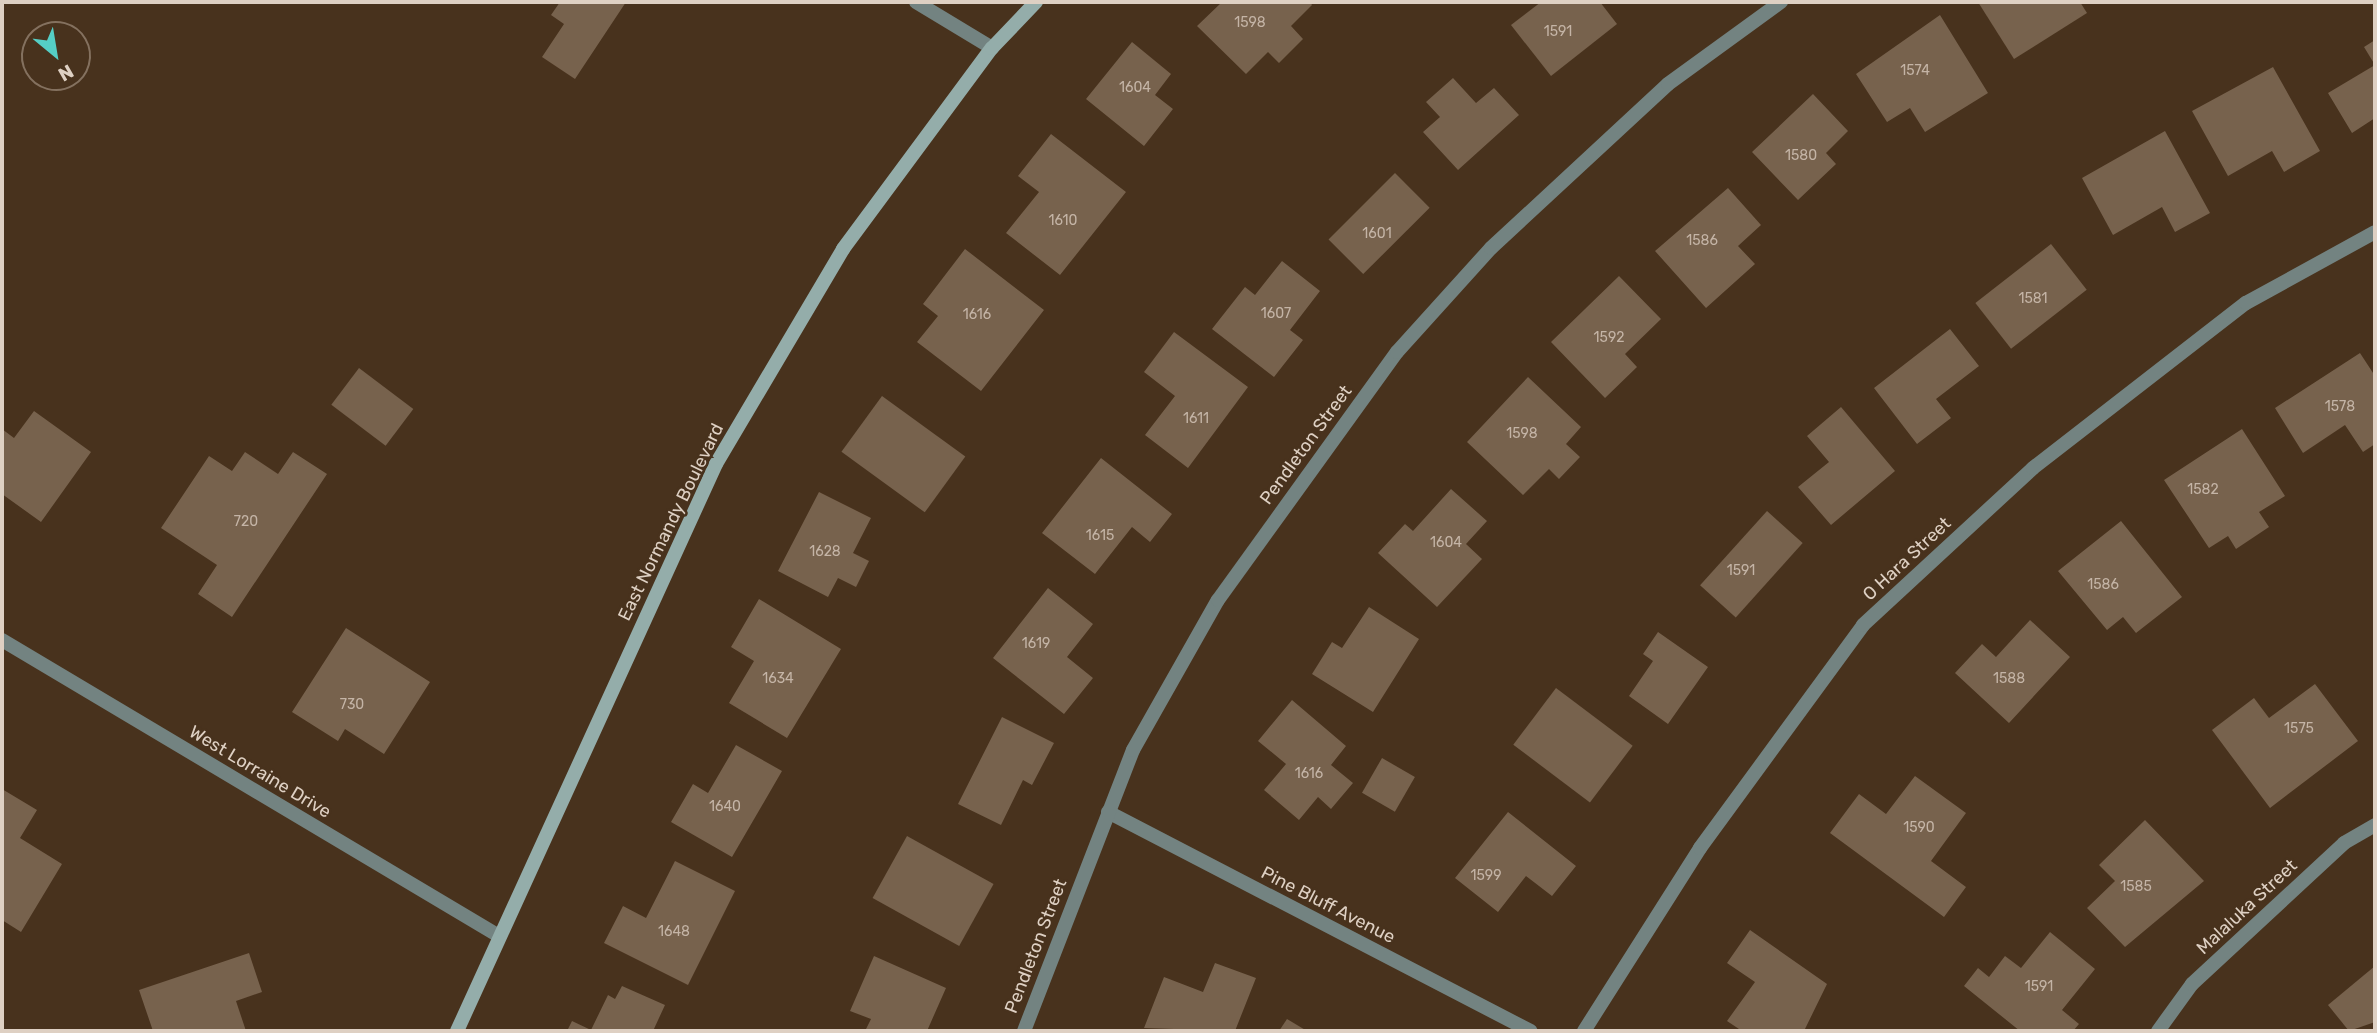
<!DOCTYPE html>
<html>
<head>
<meta charset="utf-8">
<style>
  body { margin:0 }
  #map { position:relative; width:2377px; height:1033px; overflow:hidden; background:#48321d; font-family:Rubik,sans-serif }
  div>[style] { position:absolute }
  .building>* { inset:0; background:#77624d; transform-origin:0 0 }
  .street>* { height:14px; margin:-7px; padding:0 7px; transform-origin:7px; border-radius:7px; background:#738381 }
  .secondary>* { height:14px; margin:-7px; padding:0 7px; transform-origin:7px; border-radius:7px; background:#94adaa }
  span { translate:-50% -50%; white-space:nowrap; text-align:center; line-height:1.15; -webkit-text-stroke:5px #48321d; paint-order:stroke }
  .number-label { font-size:14px; color:#c4b4a6 }
  .number-label span { -webkit-text-stroke-width:0 }
  .street-label { font-size:18px; color:#ded0c3 }
  .frame { position:absolute; inset:0; border:4px solid #ded0c3; pointer-events:none }
  .north { position:absolute; left:21px; top:21px; width:70px; height:70px; box-sizing:border-box; background:#48321d; border:2px solid #84715f; border-radius:50%; rotate:150deg; font-size:19px; font-weight:700; line-height:28px; text-align:center; color:#ded0c3 }
  .north::after { content:''; display:block; margin:auto; width:24px; height:32px; background:#55cec5; clip-path:polygon(50% 0,100% 100%,50% 72%,0 100%) }
</style>
</head>
<body>
<div id="map">
  <div class="building">
    <div style="clip-path:polygon(560px 2px,626px 2px,575px 79px,542px 57px,564px 24px,551px 15px)"></div>
    <div style="clip-path:polygon(1222px 2px,1310px 2px,1312px 5px,1291px 26px,1303px 39px,1279px 63px,1268px 52px,1246px 74px,1197px 26px)"></div>
    <div style="clip-path:polygon(1541px 2px,1600px 2px,1617px 24px,1551px 76px,1511px 25px)"></div>
    <div style="clip-path:polygon(1978px 2px,2080px 2px,2087px 13px,2014px 59px)"></div>
    <div style="clip-path:polygon(1940px 15px,1988px 93px,1925px 132px,1910px 108px,1887px 122px,1856px 74px)"></div>
    <div style="clip-path:polygon(2375px 40px,2375px 118px,2352px 133px,2328px 93px,2375px 65px,2364px 47px)"></div>
    <div style="clip-path:polygon(1132px 42px,1171px 74px,1155px 95px,1173px 109px,1144px 146px,1086px 99px)"></div>
    <div style="clip-path:polygon(2273px 67px,2320px 151px,2284px 172px,2272px 151px,2228px 176px,2192px 111px)"></div>
    <div style="clip-path:polygon(1453px 78px,1476px 103px,1494px 88px,1519px 115px,1458px 170px,1423px 132px,1440px 117px,1426px 102px)"></div>
    <div style="clip-path:polygon(1813px 94px,1848px 131px,1826px 153px,1836px 164px,1798px 200px,1752px 152px)"></div>
    <div style="clip-path:polygon(2165px 131px,2210px 213px,2175px 232px,2162px 207px,2113px 235px,2082px 178px)"></div>
    <div style="clip-path:polygon(1051px 134px,1126px 192px,1060px 275px,1006px 233px,1039px 192px,1018px 176px)"></div>
    <div style="left:1395px;top:173px;width:49px;height:94px;rotate:45deg"></div>
    <div style="clip-path:polygon(1728px 188px,1761px 225px,1738px 246px,1755px 264px,1706px 308px,1655px 251px)"></div>
    <div style="left:2051px;top:244px;width:58px;height:96px;rotate:52deg"></div>
    <div style="clip-path:polygon(965px 249px,1044px 310px,981px 391px,917px 342px,938px 316px,923px 304px)"></div>
    <div style="clip-path:polygon(1282px 261px,1320px 291px,1290px 330px,1303px 340px,1274px 377px,1212px 329px,1245px 287px,1255px 295px)"></div>
    <div style="clip-path:polygon(1619px 276px,1661px 319px,1625px 354px,1637px 367px,1605px 398px,1551px 342px)"></div>
    <div style="clip-path:polygon(1950px 329px,1979px 366px,1936px 399px,1951px 418px,1917px 444px,1874px 388px)"></div>
    <div style="clip-path:polygon(1174px 332px,1248px 387px,1188px 468px,1145px 435px,1175px 396px,1144px 372px)"></div>
    <div style="clip-path:polygon(2360px 353px,2375px 376px,2375px 444px,2363px 452px,2345px 425px,2303px 453px,2275px 408px)"></div>
    <div style="left:359px;top:368px;width:68px;height:46px;rotate:37deg"></div>
    <div style="clip-path:polygon(1528px 377px,1581px 427px,1566px 444px,1580px 457px,1559px 479px,1549px 469px,1523px 495px,1467px 442px)"></div>
    <div style="left:882px;top:396px;width:103px;height:69px;rotate:36deg"></div>
    <div style="clip-path:polygon(1841px 407px,1895px 471px,1831px 525px,1798px 487px,1829px 462px,1807px 436px)"></div>
    <div style="clip-path:polygon(34px 411px,91px 452px,41px 522px,2px 494px,2px 429px,14px 438px)"></div>
    <div style="clip-path:polygon(2242px 429px,2285px 496px,2259px 512px,2269px 527px,2236px 549px,2228px 536px,2209px 548px,2164px 480px)"></div>
    <div style="clip-path:polygon(245px 452px,278px 474px,293px 452px,327px 474px,232px 617px,198px 594px,217px 565px,161px 528px,209px 456px,232px 471px)"></div>
    <div style="clip-path:polygon(1101px 458px,1172px 514px,1150px 542px,1132px 527px,1095px 574px,1042px 533px)"></div>
    <div style="clip-path:polygon(1451px 489px,1487px 521px,1466px 544px,1482px 559px,1437px 607px,1378px 553px,1405px 524px,1413px 531px)"></div>
    <div style="clip-path:polygon(819px 492px,871px 518px,853px 553px,869px 561px,856px 587px,838px 578px,828px 597px,778px 571px)"></div>
    <div style="left:1767px;top:511px;width:48px;height:100px;rotate:42deg"></div>
    <div style="clip-path:polygon(2121px 521px,2182px 597px,2136px 633px,2123px 617px,2107px 630px,2058px 571px)"></div>
    <div style="clip-path:polygon(1048px 588px,1093px 624px,1067px 657px,1093px 678px,1064px 714px,993px 658px)"></div>
    <div style="clip-path:polygon(759px 599px,841px 649px,787px 738px,729px 703px,754px 661px,731px 647px)"></div>
    <div style="clip-path:polygon(1369px 607px,1419px 639px,1373px 712px,1312px 674px,1332px 642px,1342px 648px)"></div>
    <div style="clip-path:polygon(2030px 620px,2070px 657px,2009px 723px,1955px 673px,1982px 644px,1996px 657px)"></div>
    <div style="clip-path:polygon(346px 628px,430px 682px,384px 754px,345px 729px,338px 741px,292px 712px)"></div>
    <div style="clip-path:polygon(1658px 632px,1708px 667px,1668px 724px,1629px 696px,1653px 661px,1643px 654px)"></div>
    <div style="clip-path:polygon(2315px 684px,2358px 741px,2270px 808px,2212px 730px,2254px 698px,2269px 718px)"></div>
    <div style="left:1556px;top:688px;width:96px;height:71px;rotate:37deg"></div>
    <div style="clip-path:polygon(1292px 700px,1346px 746px,1331px 765px,1353px 783px,1331px 809px,1318px 797px,1299px 820px,1264px 790px,1286px 764px,1258px 741px)"></div>
    <div style="clip-path:polygon(1002px 717px,1054px 743px,1032px 785px,1023px 780px,1001px 825px,958px 804px)"></div>
    <div style="clip-path:polygon(736px 745px,782px 771px,732px 857px,671px 822px,693px 784px,708px 793px)"></div>
    <div style="left:1382px;top:758px;width:38px;height:40px;rotate:30deg"></div>
    <div style="clip-path:polygon(1915px 776px,1966px 813px,1931px 861px,1966px 887px,1944px 917px,1830px 833px,1859px 794px,1886px 814px)"></div>
    <div style="clip-path:polygon(2px 789px,37px 810px,20px 838px,62px 864px,21px 932px,2px 920px)"></div>
    <div style="clip-path:polygon(1508px 812px,1576px 866px,1552px 896px,1526px 876px,1498px 912px,1455px 878px)"></div>
    <div style="clip-path:polygon(2145px 820px,2204px 881px,2125px 947px,2087px 908px,2115px 881px,2099px 865px)"></div>
    <div style="left:907px;top:836px;width:99px;height:71px;rotate:29deg"></div>
    <div style="clip-path:polygon(675px 861px,735px 891px,688px 985px,604px 943px,623px 906px,646px 918px)"></div>
    <div style="clip-path:polygon(1750px 930px,1827px 984px,1804px 1031px,1742px 1031px,1727px 1021px,1755px 982px,1727px 963px)"></div>
    <div style="clip-path:polygon(2050px 932px,2095px 969px,2062px 1010px,2079px 1024px,2073px 1031px,2020px 1031px,1964px 986px,1978px 968px,1989px 977px,2005px 956px,2021px 968px)"></div>
    <div style="clip-path:polygon(249px 953px,262px 992px,236px 1001px,246px 1031px,153px 1031px,139px 990px)"></div>
    <div style="clip-path:polygon(874px 956px,946px 988px,927px 1031px,865px 1031px,871px 1019px,850px 1011px)"></div>
    <div style="clip-path:polygon(1215px 963px,1256px 978px,1235px 1031px,1144px 1028px,1164px 977px,1203px 992px)"></div>
    <div style="clip-path:polygon(2375px 966px,2375px 1022px,2349px 1031px,2328px 1005px)"></div>
    <div style="clip-path:polygon(622px 986px,665px 1005px,653px 1031px,567px 1031px,572px 1021px,591px 1030px,608px 995px,615px 999px)"></div>
    <div style="clip-path:polygon(1287px 1019px,1307px 1031px,1279px 1031px)"></div>
  </div>
  <div class="street">
    <div style="left:916px;top:2px;width:89px;rotate:31.2deg"></div>
    <div style="left:2px;top:640px;width:578px;rotate:30.78deg"></div>
    <div style="left:1108px;top:812px;width:476px;rotate:27.4deg"></div>
    <div style="left:1024px;top:1031px;width:301px;rotate:-68.8deg"></div>
    <div style="left:1133px;top:750px;width:172px;rotate:-60.5deg"></div>
    <div style="left:1218px;top:600px;width:306px;rotate:-54.2deg"></div>
    <div style="left:1397px;top:352px;width:140px;rotate:-47.9deg"></div>
    <div style="left:1491px;top:248px;width:241px;rotate:-42.8deg"></div>
    <div style="left:1668px;top:84px;width:140px;rotate:-36deg"></div>
    <div style="left:1584px;top:1031px;width:217px;rotate:-57.6deg"></div>
    <div style="left:1700px;top:848px;width:276px;rotate:-53.8deg"></div>
    <div style="left:1863px;top:625px;width:231px;rotate:-42.7deg"></div>
    <div style="left:2033px;top:468px;width:269px;rotate:-37.8deg"></div>
    <div style="left:2246px;top:303px;width:147px;rotate:-28.8deg"></div>
    <div style="left:2158px;top:1031px;width:58px;rotate:-54.1deg"></div>
    <div style="left:2192px;top:984px;width:207px;rotate:-42.8deg"></div>
    <div style="left:2344px;top:843px;width:36px;rotate:-30deg"></div>
  </div>
  <div class="secondary">
    <div style="left:457px;top:1031px;width:623px;rotate:-65.45deg"></div>
    <div style="left:716px;top:464px;width:250px;rotate:-59.4deg"></div>
    <div style="left:843px;top:249px;width:250px;rotate:-53.5deg"></div>
    <div style="left:992px;top:48px;width:64px;rotate:-46.3deg"></div>
  </div>
  <div class="number-label">
    <span style="left:1250px;top:23px">1598</span>
    <span style="left:1558px;top:32px">1591</span>
    <span style="left:1915px;top:71px">1574</span>
    <span style="left:1135px;top:88px">1604</span>
    <span style="left:1801px;top:156px">1580</span>
    <span style="left:1063px;top:221px">1610</span>
    <span style="left:1377px;top:234px">1601</span>
    <span style="left:1702px;top:241px">1586</span>
    <span style="left:2033px;top:299px">1581</span>
    <span style="left:1276px;top:314px">1607</span>
    <span style="left:977px;top:315px">1616</span>
    <span style="left:1609px;top:338px">1592</span>
    <span style="left:2340px;top:407px">1578</span>
    <span style="left:1196px;top:419px">1611</span>
    <span style="left:1522px;top:434px">1598</span>
    <span style="left:2203px;top:490px">1582</span>
    <span style="left:246px;top:522px">720</span>
    <span style="left:1100px;top:536px">1615</span>
    <span style="left:1446px;top:543px">1604</span>
    <span style="left:825px;top:552px">1628</span>
    <span style="left:1741px;top:571px">1591</span>
    <span style="left:2103px;top:585px">1586</span>
    <span style="left:1036px;top:644px">1619</span>
    <span style="left:778px;top:679px">1634</span>
    <span style="left:2009px;top:679px">1588</span>
    <span style="left:352px;top:705px">730</span>
    <span style="left:2299px;top:729px">1575</span>
    <span style="left:1309px;top:774px">1616</span>
    <span style="left:725px;top:807px">1640</span>
    <span style="left:1919px;top:828px">1590</span>
    <span style="left:1486px;top:876px">1599</span>
    <span style="left:2136px;top:887px">1585</span>
    <span style="left:674px;top:932px">1648</span>
    <span style="left:2039px;top:987px">1591</span>
  </div>
  <div class="street-label">
    <span style="left:1306px;top:445px;rotate:-54deg">Pendleton Street</span>
    <span style="left:671px;top:522px;rotate:-64deg">East Normandy Boulevard</span>
    <span style="left:1907px;top:559px;rotate:-43deg">O Hara Street</span>
    <span style="left:260px;top:772px;rotate:31deg">West Lorraine Drive</span>
    <span style="left:1328px;top:905px;rotate:27deg">Pine Bluff Avenue</span>
    <span style="left:2247px;top:907px;rotate:-43deg">Malaluka Street</span>
    <span style="left:1036px;top:946px;rotate:-69deg">Pendleton Street</span>
  </div>
  <div class="frame"></div>
  <div class="north">N</div>
</div>
</body>
</html>
